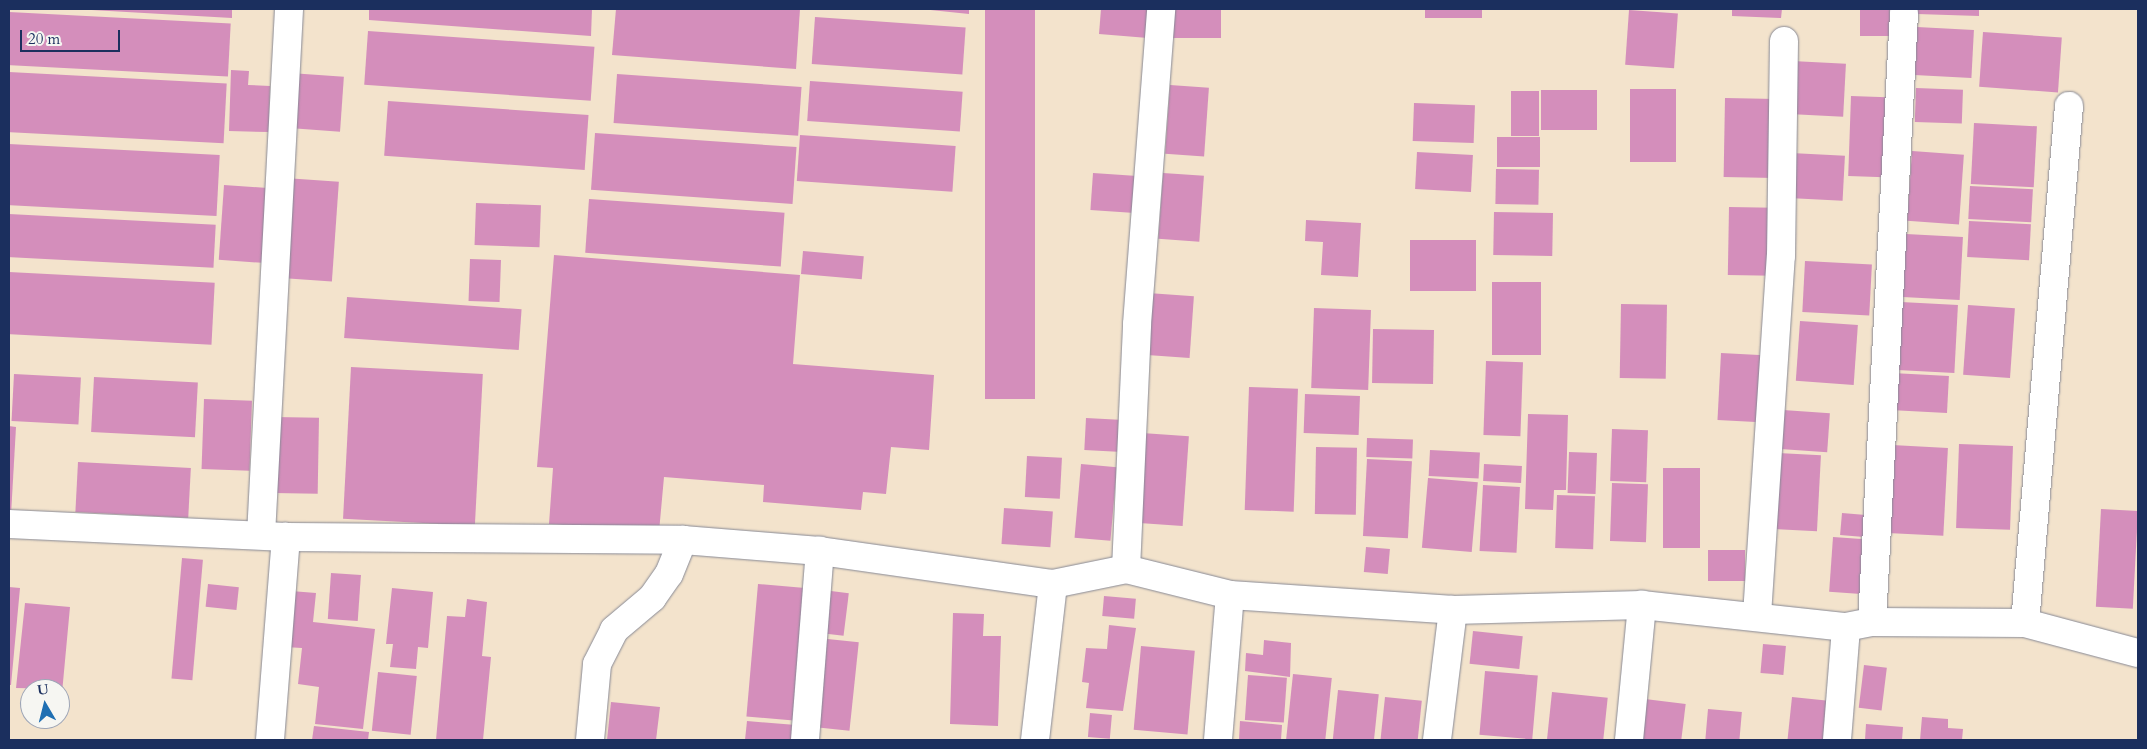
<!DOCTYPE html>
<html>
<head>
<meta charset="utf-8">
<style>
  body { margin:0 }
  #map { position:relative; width:2147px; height:749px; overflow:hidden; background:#f3e3cc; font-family:Cardo,serif }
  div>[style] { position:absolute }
  .building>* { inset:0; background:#d48ebb; transform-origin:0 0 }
  .roads { filter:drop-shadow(0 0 1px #878995) drop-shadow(0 0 1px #878995) }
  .minor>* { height:28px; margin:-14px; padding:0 14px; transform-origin:14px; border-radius:14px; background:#fff }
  span { translate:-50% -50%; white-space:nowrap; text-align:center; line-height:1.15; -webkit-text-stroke:4px #f6f6f2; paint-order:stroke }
  .frame { position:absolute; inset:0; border:10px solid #1b2f5e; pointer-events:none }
  .north { position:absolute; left:20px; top:679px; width:50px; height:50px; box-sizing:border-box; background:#f6f6f2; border:1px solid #9ea6b7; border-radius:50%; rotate:352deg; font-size:14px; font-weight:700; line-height:20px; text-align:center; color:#1b2f5e }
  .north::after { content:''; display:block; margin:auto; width:18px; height:22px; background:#1f6fb2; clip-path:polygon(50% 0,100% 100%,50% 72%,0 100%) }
  .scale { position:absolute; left:20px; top:30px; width:100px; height:22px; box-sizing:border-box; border:2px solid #1b2f5e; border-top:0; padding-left:6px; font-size:15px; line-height:18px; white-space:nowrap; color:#1b2f5e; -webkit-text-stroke:4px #f6f6f2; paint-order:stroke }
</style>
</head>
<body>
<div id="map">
  <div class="building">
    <div style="clip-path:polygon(74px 9px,232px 9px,232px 18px)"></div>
    <div style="clip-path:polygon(369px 9px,592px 9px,591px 36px,369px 20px)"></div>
    <div style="clip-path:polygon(616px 9px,800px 9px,796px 69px,612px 55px)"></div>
    <div style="clip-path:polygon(921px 9px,969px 9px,969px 14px)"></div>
    <div style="left:985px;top:9px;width:50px;height:390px"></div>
    <div style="clip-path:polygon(1101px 9px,1150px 9px,1148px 38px,1099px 34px)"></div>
    <div style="left:1172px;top:9px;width:49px;height:29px"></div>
    <div style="left:1425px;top:9px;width:57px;height:9px"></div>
    <div style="clip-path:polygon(1732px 9px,1782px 9px,1781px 18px,1732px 16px)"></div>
    <div style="left:1860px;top:9px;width:38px;height:27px"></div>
    <div style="clip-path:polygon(1917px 9px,1979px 9px,1979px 16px,1917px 14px)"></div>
    <div style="left:1629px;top:10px;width:49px;height:55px;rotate:4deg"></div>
    <div style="left:9px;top:12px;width:222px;height:53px;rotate:3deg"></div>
    <div style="left:815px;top:17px;width:151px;height:47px;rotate:4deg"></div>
    <div style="left:1917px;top:27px;width:57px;height:48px;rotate:3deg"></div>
    <div style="left:368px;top:31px;width:227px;height:54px;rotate:4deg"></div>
    <div style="left:1983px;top:32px;width:79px;height:55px;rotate:4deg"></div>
    <div style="left:1792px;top:61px;width:54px;height:53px;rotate:3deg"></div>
    <div style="clip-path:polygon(231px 70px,249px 71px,248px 85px,270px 86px,269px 132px,229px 131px)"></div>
    <div style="left:9px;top:72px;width:218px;height:60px;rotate:3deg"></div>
    <div style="left:290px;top:73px;width:54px;height:55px;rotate:4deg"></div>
    <div style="left:617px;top:74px;width:185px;height:49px;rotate:4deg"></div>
    <div style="left:810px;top:81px;width:153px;height:40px;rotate:4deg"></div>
    <div style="left:1170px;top:85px;width:39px;height:69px;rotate:4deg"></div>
    <div style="left:1916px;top:88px;width:47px;height:34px;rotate:2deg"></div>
    <div style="left:1630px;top:89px;width:46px;height:73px"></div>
    <div style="left:1541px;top:90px;width:56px;height:40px"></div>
    <div style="left:1511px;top:91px;width:28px;height:45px"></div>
    <div style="left:1851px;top:96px;width:36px;height:80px;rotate:2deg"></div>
    <div style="left:1725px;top:98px;width:51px;height:79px;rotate:1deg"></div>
    <div style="left:388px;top:101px;width:201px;height:55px;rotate:4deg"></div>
    <div style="left:1414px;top:103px;width:61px;height:38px;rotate:2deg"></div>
    <div style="left:1974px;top:123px;width:63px;height:61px;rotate:3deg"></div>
    <div style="left:595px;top:133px;width:202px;height:57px;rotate:4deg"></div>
    <div style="left:800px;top:135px;width:156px;height:46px;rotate:4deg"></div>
    <div style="left:1497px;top:137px;width:43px;height:30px"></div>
    <div style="left:9px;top:144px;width:211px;height:61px;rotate:3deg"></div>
    <div style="left:1912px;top:151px;width:52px;height:70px;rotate:4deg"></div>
    <div style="left:1417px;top:152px;width:56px;height:37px;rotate:3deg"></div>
    <div style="left:1791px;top:153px;width:54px;height:45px;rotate:3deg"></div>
    <div style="left:1496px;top:169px;width:43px;height:35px;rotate:1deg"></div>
    <div style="left:1093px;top:173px;width:48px;height:37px;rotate:4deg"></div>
    <div style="left:1163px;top:173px;width:41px;height:66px;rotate:4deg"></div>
    <div style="left:285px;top:178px;width:54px;height:100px;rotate:4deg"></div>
    <div style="left:224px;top:185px;width:47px;height:75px;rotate:4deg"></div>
    <div style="left:1970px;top:186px;width:63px;height:33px;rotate:3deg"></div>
    <div style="left:589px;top:199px;width:196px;height:54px;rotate:4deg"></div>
    <div style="left:476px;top:203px;width:65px;height:42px;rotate:2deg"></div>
    <div style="left:1729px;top:207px;width:45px;height:68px;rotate:1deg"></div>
    <div style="left:1494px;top:212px;width:59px;height:43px;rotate:1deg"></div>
    <div style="left:9px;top:214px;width:207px;height:43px;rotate:3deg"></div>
    <div style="clip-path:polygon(1306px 220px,1361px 223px,1358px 277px,1321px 275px,1323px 242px,1305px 241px)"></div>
    <div style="left:1969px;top:221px;width:62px;height:36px;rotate:3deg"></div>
    <div style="left:1906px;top:234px;width:57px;height:63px;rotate:3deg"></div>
    <div style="left:1410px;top:240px;width:66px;height:51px"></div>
    <div style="left:803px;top:251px;width:61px;height:23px;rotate:5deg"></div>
    <div style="clip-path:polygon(554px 255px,800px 275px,793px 364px,934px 375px,929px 450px,891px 447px,886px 494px,863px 492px,861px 510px,763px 502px,764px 485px,664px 477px,659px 532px,549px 524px,553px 468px,537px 467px)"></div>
    <div style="left:470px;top:259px;width:31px;height:42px;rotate:2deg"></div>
    <div style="left:1805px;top:261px;width:67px;height:51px;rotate:3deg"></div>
    <div style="left:9px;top:272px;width:206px;height:62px;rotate:3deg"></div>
    <div style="left:1492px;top:282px;width:49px;height:73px"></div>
    <div style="left:1148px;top:293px;width:46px;height:62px;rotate:4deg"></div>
    <div style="left:347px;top:297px;width:175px;height:41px;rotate:4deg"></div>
    <div style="left:1901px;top:302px;width:57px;height:68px;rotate:3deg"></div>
    <div style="left:1621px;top:304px;width:46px;height:74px;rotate:1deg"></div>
    <div style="left:1968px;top:305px;width:47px;height:70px;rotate:4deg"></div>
    <div style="left:1314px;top:308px;width:57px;height:80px;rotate:2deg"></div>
    <div style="left:1800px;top:321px;width:58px;height:60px;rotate:4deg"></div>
    <div style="left:1373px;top:329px;width:61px;height:54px;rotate:1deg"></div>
    <div style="left:1721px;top:353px;width:43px;height:67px;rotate:3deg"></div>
    <div style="left:1486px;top:361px;width:37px;height:74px;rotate:2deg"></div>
    <div style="left:351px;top:367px;width:132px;height:152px;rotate:3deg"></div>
    <div style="left:1892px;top:373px;width:57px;height:37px;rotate:3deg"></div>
    <div style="left:14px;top:374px;width:67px;height:47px;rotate:3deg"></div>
    <div style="left:94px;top:377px;width:104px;height:55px;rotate:3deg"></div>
    <div style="left:1249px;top:387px;width:49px;height:123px;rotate:2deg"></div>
    <div style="left:1305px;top:394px;width:55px;height:39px;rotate:2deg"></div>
    <div style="left:204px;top:399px;width:48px;height:70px;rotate:2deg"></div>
    <div style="left:1783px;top:410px;width:47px;height:39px;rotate:4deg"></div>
    <div style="clip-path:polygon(1528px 414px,1568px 415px,1566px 490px,1554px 490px,1553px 510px,1525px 509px)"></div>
    <div style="left:275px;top:417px;width:44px;height:76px;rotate:1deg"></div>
    <div style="left:1086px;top:418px;width:33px;height:32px;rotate:3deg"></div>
    <div style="clip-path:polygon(9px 426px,16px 427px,11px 515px,9px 515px)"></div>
    <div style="left:1612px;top:429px;width:36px;height:52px;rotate:2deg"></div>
    <div style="left:1142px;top:433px;width:47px;height:90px;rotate:4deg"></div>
    <div style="left:1367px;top:438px;width:46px;height:19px;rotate:2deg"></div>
    <div style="left:1959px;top:444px;width:54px;height:84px;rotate:2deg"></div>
    <div style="left:1892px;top:445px;width:56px;height:88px;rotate:3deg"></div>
    <div style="left:1316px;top:447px;width:41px;height:67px;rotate:1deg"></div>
    <div style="left:1430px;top:450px;width:50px;height:26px;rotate:3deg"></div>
    <div style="left:1569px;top:452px;width:28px;height:41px;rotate:2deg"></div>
    <div style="left:1776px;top:453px;width:45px;height:76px;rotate:3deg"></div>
    <div style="left:1027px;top:456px;width:35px;height:41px;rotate:3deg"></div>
    <div style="left:1367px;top:459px;width:45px;height:77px;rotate:3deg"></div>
    <div style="left:78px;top:462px;width:113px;height:50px;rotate:3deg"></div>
    <div style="left:1081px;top:464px;width:36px;height:74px;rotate:5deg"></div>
    <div style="left:1484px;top:464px;width:38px;height:17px;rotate:3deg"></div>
    <div style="left:1663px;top:468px;width:37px;height:80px"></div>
    <div style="left:1428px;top:478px;width:50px;height:70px;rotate:5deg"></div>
    <div style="left:1612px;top:483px;width:36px;height:58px;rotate:2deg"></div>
    <div style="left:1483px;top:485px;width:37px;height:66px;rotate:3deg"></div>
    <div style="left:1557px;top:495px;width:38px;height:53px;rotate:2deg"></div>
    <div style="left:1004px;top:508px;width:49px;height:36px;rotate:4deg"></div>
    <div style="left:2101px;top:509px;width:37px;height:98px;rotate:3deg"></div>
    <div style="left:1842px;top:513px;width:24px;height:22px;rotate:5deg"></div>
    <div style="left:1833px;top:537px;width:32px;height:55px;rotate:4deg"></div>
    <div style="left:1366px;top:547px;width:24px;height:25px;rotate:5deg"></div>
    <div style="left:1708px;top:550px;width:37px;height:31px"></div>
    <div style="left:182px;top:558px;width:21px;height:121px;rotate:5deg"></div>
    <div style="left:331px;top:573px;width:30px;height:46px;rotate:4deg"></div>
    <div style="left:208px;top:584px;width:31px;height:23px;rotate:6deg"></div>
    <div style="left:758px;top:584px;width:53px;height:133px;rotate:5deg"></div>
    <div style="clip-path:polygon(9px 587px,20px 588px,11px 685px,9px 685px)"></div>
    <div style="clip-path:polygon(392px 588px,433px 592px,428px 648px,418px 647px,416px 669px,390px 667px,393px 644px,386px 644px)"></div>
    <div style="left:823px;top:590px;width:26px;height:43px;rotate:7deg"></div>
    <div style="clip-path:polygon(291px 591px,316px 593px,313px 622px,375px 629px,363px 729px,315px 724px,319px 687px,298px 684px,302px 648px,285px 647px)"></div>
    <div style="left:1104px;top:596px;width:32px;height:20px;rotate:5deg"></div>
    <div style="clip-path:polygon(467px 599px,487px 602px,482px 656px,491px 657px,483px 740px,436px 740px,447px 616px,465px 617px)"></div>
    <div style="clip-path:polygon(25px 603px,70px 607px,62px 693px,60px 689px,16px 688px)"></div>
    <div style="clip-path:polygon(953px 613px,984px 614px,983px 636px,1001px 636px,998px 726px,950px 724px)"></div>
    <div style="clip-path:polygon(1109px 625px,1136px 628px,1123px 711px,1086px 708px,1089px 683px,1082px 682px,1086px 648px,1107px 649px)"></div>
    <div style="left:1473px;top:631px;width:50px;height:33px;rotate:6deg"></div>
    <div style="left:818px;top:638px;width:41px;height:89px;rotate:6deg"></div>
    <div style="clip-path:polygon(1264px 640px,1291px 643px,1290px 677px,1245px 671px,1246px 653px,1263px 655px)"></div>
    <div style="left:1763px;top:644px;width:23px;height:29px;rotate:5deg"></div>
    <div style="left:1141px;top:646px;width:54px;height:84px;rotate:5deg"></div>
    <div style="left:1864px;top:665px;width:23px;height:43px;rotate:7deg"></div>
    <div style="left:1485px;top:671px;width:53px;height:64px;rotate:5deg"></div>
    <div style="left:378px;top:672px;width:39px;height:59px;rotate:6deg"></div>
    <div style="left:1293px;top:674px;width:39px;height:66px;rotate:6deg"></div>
    <div style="left:1248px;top:675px;width:39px;height:45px;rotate:4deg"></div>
    <div style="left:1338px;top:690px;width:41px;height:50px;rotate:6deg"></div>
    <div style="left:1552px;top:692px;width:56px;height:48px;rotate:6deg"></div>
    <div style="left:1385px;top:697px;width:37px;height:43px;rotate:6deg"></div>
    <div style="left:1792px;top:697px;width:39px;height:43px;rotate:6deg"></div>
    <div style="left:1645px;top:699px;width:41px;height:41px;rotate:7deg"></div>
    <div style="clip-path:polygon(611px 702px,660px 707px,656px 740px,607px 740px)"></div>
    <div style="left:1708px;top:709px;width:34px;height:31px;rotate:5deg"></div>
    <div style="left:1090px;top:713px;width:22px;height:24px;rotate:5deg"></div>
    <div style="clip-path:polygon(1922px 717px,1948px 719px,1948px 728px,1963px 729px,1962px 740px,1920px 740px)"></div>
    <div style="clip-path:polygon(747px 721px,796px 725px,795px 740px,745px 740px)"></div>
    <div style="clip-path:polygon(1240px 721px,1282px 725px,1281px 740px,1239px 740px)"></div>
    <div style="clip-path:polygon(1866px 724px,1903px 727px,1902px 740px,1865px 740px)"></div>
    <div style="clip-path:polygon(314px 726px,369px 732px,368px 740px,312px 740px)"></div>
  </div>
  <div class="roads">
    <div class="minor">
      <div style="left:9px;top:524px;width:277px;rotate:2.7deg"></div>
      <div style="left:286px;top:537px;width:397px;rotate:0.4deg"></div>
      <div style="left:683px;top:540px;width:137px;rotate:4.6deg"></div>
      <div style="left:820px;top:551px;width:235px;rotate:8.1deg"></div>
      <div style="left:1053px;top:584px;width:75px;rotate:-11.6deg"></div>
      <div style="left:1126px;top:569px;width:107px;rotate:14deg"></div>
      <div style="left:1230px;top:595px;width:224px;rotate:3.8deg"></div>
      <div style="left:1453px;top:610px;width:189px;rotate:-1.5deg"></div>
      <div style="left:1642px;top:605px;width:205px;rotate:6.2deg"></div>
      <div style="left:1846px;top:627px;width:26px;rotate:-11deg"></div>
      <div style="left:1872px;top:622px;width:153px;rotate:0.4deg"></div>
      <div style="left:2025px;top:623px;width:117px;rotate:14.9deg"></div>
      <div style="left:261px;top:535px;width:527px;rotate:-86.95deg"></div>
      <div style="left:1126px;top:569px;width:245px;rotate:-87.4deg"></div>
      <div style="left:1137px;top:324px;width:316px;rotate:-85.6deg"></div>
      <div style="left:1757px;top:615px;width:360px;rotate:-86.2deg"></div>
      <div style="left:1781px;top:256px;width:215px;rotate:-89.2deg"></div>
      <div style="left:1872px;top:622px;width:610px;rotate:-86.99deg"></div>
      <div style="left:2025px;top:623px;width:519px;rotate:-85.14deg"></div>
      <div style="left:270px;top:740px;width:204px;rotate:-85.5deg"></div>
      <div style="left:590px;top:740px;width:76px;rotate:-84.7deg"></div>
      <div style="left:597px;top:664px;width:38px;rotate:-63deg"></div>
      <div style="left:614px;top:630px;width:50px;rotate:-40.1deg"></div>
      <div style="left:652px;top:598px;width:29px;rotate:-55deg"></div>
      <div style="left:669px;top:574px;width:37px;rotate:-68deg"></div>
      <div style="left:805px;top:740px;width:190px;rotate:-85.5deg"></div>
      <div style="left:1035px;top:740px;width:157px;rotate:-83.4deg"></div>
      <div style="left:1218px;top:740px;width:145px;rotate:-85.3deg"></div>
      <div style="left:1437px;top:740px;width:131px;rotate:-83deg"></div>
      <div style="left:1629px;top:740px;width:136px;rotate:-84.5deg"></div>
      <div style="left:1837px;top:740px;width:113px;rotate:-85.4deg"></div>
    </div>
  </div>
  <div class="frame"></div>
  <div class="north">U</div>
  <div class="scale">20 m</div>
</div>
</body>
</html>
